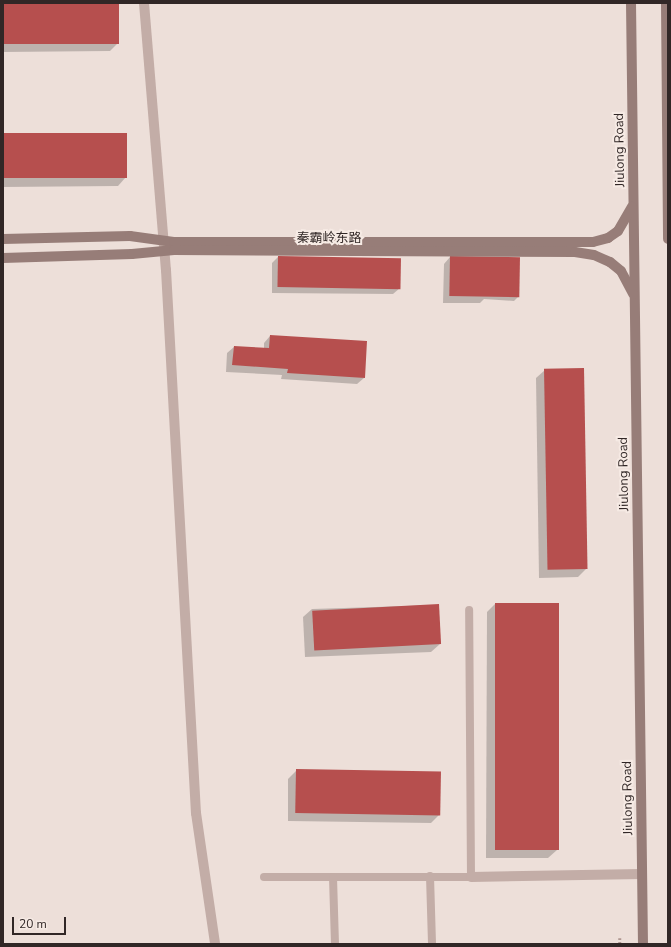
<!DOCTYPE html>
<html>
<head>
<meta charset="utf-8">
<style>
  body { margin:0 }
  #map { position:relative; width:671px; height:947px; overflow:hidden; background:#eddfd9; font-family:"Nunito Sans","Noto Sans SC",sans-serif }
  div>[style] { position:absolute }
  .shadow>* { inset:0; background:#0003 }
  .building>* { inset:0; background:#b64f4e; transform-origin:0 0 }
  .path>* { height:2.5px; margin-top:-1.25px; transform-origin:0; background:repeating-linear-gradient(90deg,#af9791 0 2px,transparent 0 4px) }
  .lane>* { height:8px; margin:-4px; padding:0 4px; transform-origin:4px; border-radius:4px; background:#c3ada7 }
  .street>* { height:10px; margin:-5px; padding:0 5px; transform-origin:5px; border-radius:5px; background:#c3ada7 }
  .secondary>* { height:10px; margin:-5px; padding:0 5px; transform-origin:5px; border-radius:5px; background:#977d78 }
  span { translate:-50% -50%; white-space:nowrap; text-align:center; line-height:1.15; -webkit-text-stroke:4px #f6eae4; paint-order:stroke }
  .street-label { font-size:13px; color:#312726 }
  .frame { position:absolute; inset:0; border:4px solid #312726; pointer-events:none }
  .scale { position:absolute; left:12px; top:917px; width:54px; height:18px; box-sizing:border-box; border:2px solid #312726; border-top:0; padding-left:5px; font-size:12px; line-height:14px; white-space:nowrap; color:#312726; -webkit-text-stroke:3px #f6eae4; paint-order:stroke }
</style>
</head>
<body>
<div id="map">
  <div class="shadow">
    <div style="clip-path:polygon(3px 3px,118px 3px,119px 42px,110px 51px,3px 52px)"></div>
    <div style="clip-path:polygon(3px 136px,126px 177px,118px 186px,3px 187px)"></div>
    <div style="clip-path:polygon(278px 257px,400px 288px,393px 294px,272px 293px,272px 263px)"></div>
    <div style="clip-path:polygon(450px 257px,518px 297px,514px 301px,484px 299px,480px 303px,443px 303px,444px 264px)"></div>
    <div style="clip-path:polygon(270px 336px,364px 378px,357px 384px,281px 379px,282px 375px,226px 372px,227px 353px,234px 347px,264px 348px,264px 343px)"></div>
    <div style="clip-path:polygon(545px 370px,586px 569px,578px 577px,539px 578px,536px 378px)"></div>
    <div style="clip-path:polygon(495px 604px,557px 850px,548px 858px,486px 858px,487px 612px)"></div>
    <div style="clip-path:polygon(438px 605px,440px 644px,431px 652px,305px 657px,303px 617px,312px 609px)"></div>
    <div style="clip-path:polygon(297px 770px,440px 814px,431px 823px,288px 821px,288px 779px)"></div>
  </div>
  <div class="building">
    <div style="left:3px;top:3px;width:116px;height:41px"></div>
    <div style="left:127px;top:133px;width:45px;height:124px;rotate:90deg"></div>
    <div style="left:278px;top:256px;width:123px;height:31px;rotate:1deg"></div>
    <div style="left:450px;top:256px;width:70px;height:40px;rotate:1deg"></div>
    <div style="clip-path:polygon(270px 335px,367px 341px,365px 378px,287px 373px,288px 369px,232px 365px,234px 346px,269px 348px)"></div>
    <div style="left:584px;top:368px;width:201px;height:40px;rotate:89deg"></div>
    <div style="left:495px;top:603px;width:64px;height:247px"></div>
    <div style="left:439px;top:604px;width:40px;height:127px;rotate:87deg"></div>
    <div style="left:296px;top:769px;width:145px;height:44px;rotate:1deg"></div>
  </div>
  <div class="path">
    <div style="left:620px;top:938px;width:6px;rotate:90deg"></div>
  </div>
  <div class="lane">
    <div style="left:430px;top:876px;width:68px;rotate:88.3deg"></div>
    <div style="left:264px;top:877px;width:207px"></div>
    <div style="left:471px;top:877px;width:267px;rotate:-90.4deg"></div>
    <div style="left:333px;top:877px;width:67px;rotate:88.3deg"></div>
  </div>
  <div class="street">
    <div style="left:144px;top:3px;width:268px;rotate:85.3deg"></div>
    <div style="left:166px;top:270px;width:544px;rotate:86.84deg"></div>
    <div style="left:196px;top:813px;width:132px;rotate:81.7deg"></div>
    <div style="left:471px;top:877px;width:171px;rotate:-1deg"></div>
  </div>
  <div class="secondary">
    <div style="left:631px;top:3px;width:941px;rotate:89.27deg"></div>
    <div style="left:666px;top:3px;width:236px;rotate:89.5deg"></div>
    <div style="left:3px;top:239px;width:127px;rotate:-1.4deg"></div>
    <div style="left:130px;top:236px;width:44px;rotate:7.8deg"></div>
    <div style="left:174px;top:242px;width:419px"></div>
    <div style="left:593px;top:242px;width:16px;rotate:-15deg"></div>
    <div style="left:608px;top:238px;width:12px;rotate:-35deg"></div>
    <div style="left:618px;top:231px;width:28px;rotate:-60deg"></div>
    <div style="left:3px;top:258px;width:129px;rotate:-1.8deg"></div>
    <div style="left:132px;top:254px;width:42px;rotate:-5.4deg"></div>
    <div style="left:174px;top:250px;width:401px;rotate:0.3deg"></div>
    <div style="left:575px;top:252px;width:19px;rotate:9deg"></div>
    <div style="left:594px;top:255px;width:17px;rotate:24deg"></div>
    <div style="left:610px;top:262px;width:14px;rotate:39deg"></div>
    <div style="left:621px;top:271px;width:26px;rotate:62deg"></div>
  </div>
  <div class="street-label">
    <span style="left:620px;top:150px;rotate:-91deg">Jiulong Road</span>
    <span style="left:329px;top:238px">秦霸岭东路</span>
    <span style="left:624px;top:474px;rotate:-91deg">Jiulong Road</span>
    <span style="left:628px;top:798px;rotate:-91deg">Jiulong Road</span>
  </div>
  <div class="frame"></div>
  <div class="scale">20 m</div>
</div>
</body>
</html>
